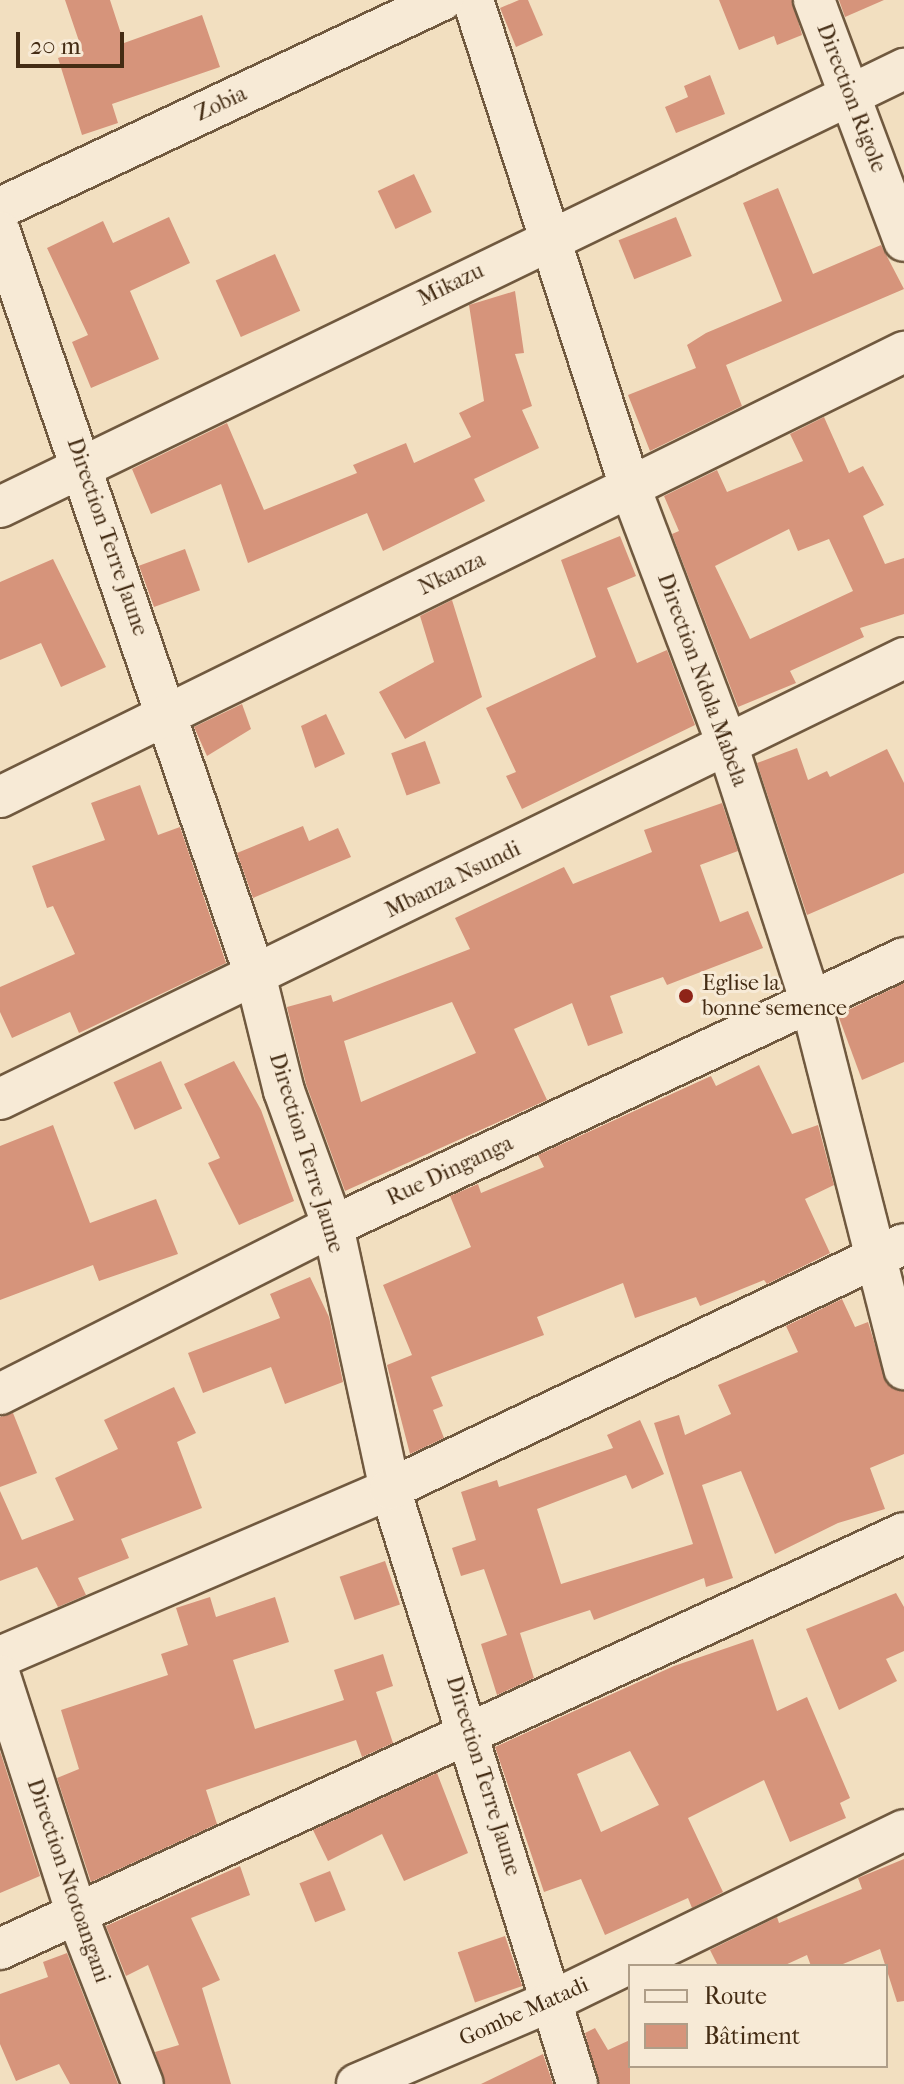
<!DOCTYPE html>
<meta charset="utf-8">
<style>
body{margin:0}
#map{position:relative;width:904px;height:2084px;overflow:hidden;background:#f2dfc0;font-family:"IM FELL French Canon",serif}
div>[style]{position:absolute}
.building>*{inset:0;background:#d6947b;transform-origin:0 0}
.roads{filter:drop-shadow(2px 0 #70593f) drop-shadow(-2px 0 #70593f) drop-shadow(0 2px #70593f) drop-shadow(0 -2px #70593f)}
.street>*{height:40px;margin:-20px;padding:0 20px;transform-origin:20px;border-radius:20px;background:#f7ead6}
.dots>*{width:22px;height:22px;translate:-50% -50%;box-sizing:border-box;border:4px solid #f7ead6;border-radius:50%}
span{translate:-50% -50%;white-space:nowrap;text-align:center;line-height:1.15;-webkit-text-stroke:6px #f7ead6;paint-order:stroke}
.street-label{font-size:22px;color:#442c14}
.poi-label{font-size:22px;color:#442c14}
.left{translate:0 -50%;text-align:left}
.legend{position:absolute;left:628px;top:1964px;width:260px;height:104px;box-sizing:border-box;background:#f7ead6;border:2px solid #af9e88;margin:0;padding:10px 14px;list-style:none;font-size:24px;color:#442c14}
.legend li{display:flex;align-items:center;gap:16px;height:40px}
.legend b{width:40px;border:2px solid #af9e88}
.scale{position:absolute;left:16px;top:32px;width:108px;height:36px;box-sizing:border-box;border:4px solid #442c14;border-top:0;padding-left:10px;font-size:24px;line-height:28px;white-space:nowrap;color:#442c14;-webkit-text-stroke:6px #f7ead6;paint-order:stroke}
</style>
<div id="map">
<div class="building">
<div style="clip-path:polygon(65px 0,110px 0,124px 43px,202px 15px,220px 67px,112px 104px,118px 123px,82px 135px,58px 58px,82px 50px)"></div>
<div style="clip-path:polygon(519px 0,528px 0,543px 35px,516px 47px,500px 8px)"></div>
<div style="clip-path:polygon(719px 0,792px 0,802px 35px,777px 45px,774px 36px,739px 50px)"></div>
<div style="clip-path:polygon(839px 0,884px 0,845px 17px)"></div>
<div style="clip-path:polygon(710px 75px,725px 114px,676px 133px,665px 107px,688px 97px,684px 86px)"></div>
<div style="left:414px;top:174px;width:42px;height:40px;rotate:65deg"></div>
<div style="clip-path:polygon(778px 188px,813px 274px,881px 245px,904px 289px,726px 365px,742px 406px,650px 451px,628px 395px,696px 368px,687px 345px,706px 333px,782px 301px,743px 203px)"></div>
<div style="clip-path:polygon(169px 217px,190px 263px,130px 291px,159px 359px,91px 388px,72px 342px,88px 335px,47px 248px,103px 221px,113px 243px)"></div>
<div style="left:676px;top:217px;width:42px;height:62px;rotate:68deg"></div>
<div style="left:275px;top:254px;width:62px;height:65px;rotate:66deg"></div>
<div style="clip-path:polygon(515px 291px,524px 353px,515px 354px,532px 406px,522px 410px,539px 448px,474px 479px,485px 501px,383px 551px,367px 513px,248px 563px,221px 484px,151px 514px,132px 469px,227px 423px,264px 510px,357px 473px,353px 465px,406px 443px,414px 463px,471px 437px,459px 413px,484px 401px,469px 305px)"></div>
<div style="clip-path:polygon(evenodd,824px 417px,849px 473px,863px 466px,884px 505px,863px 516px,885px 564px,904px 558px,904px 614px,860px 628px,864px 637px,790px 671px,796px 683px,738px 707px,672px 534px,679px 531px,664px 496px,717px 470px,727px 492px,803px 461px,790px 434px,824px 417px,789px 529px,798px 551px,829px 539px,853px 591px,750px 639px,715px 566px,789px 529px)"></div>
<div style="clip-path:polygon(620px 536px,636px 576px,607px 588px,637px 663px,667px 650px,695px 725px,522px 809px,506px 776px,516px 772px,486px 708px,596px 657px,561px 560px)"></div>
<div style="left:185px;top:549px;width:44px;height:49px;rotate:70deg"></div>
<div style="clip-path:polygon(53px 559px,106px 667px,61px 687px,41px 643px,0 660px,0 582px)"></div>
<div style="clip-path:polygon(452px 600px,482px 697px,405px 739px,379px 692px,434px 662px,420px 616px)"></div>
<div style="clip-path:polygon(242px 704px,251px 729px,207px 756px,194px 727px)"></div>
<div style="clip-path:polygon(326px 714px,345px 754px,315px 768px,301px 726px)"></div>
<div style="left:425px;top:741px;width:45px;height:36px;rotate:70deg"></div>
<div style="clip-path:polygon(797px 748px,808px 780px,827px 771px,830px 777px,887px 749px,904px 783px,904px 873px,807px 915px,757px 763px)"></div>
<div style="clip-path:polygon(140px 785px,158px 835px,180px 827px,226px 963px,79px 1033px,70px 1012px,12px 1038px,0 1012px,0 987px,75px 954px,53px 906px,47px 908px,32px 866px,105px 840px,91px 803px)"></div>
<div style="clip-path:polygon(evenodd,722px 803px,738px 851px,700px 865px,720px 922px,748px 911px,763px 948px,667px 985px,663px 977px,610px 996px,623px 1033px,588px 1046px,572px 1003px,514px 1029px,547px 1100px,345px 1191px,306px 1084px,287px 1007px,331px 995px,333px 1002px,470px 949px,455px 918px,564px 867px,573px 884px,652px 852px,644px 830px,722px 803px,452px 1002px,476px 1053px,361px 1102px,344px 1041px,452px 1002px)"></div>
<div style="clip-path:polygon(303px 826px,309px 841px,338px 828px,351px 857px,253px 898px,237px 853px)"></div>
<div style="clip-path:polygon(904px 983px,904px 1062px,862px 1080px,838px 1015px)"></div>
<div style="left:161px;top:1061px;width:52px;height:52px;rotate:66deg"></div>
<div style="clip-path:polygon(234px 1061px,261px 1110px,294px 1201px,239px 1225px,208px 1163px,220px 1158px,184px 1084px)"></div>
<div style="clip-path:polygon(759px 1065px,792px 1134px,818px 1125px,834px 1185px,805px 1199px,830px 1253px,767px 1284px,764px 1280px,700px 1306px,696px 1297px,635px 1318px,623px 1283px,537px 1317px,544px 1335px,431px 1377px,443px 1406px,433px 1410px,444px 1438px,410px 1454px,387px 1365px,412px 1355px,383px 1285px,471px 1247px,450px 1196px,478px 1184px,481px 1193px,544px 1167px,538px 1155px,711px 1076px,716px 1086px)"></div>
<div style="clip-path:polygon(53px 1125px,90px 1223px,156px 1199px,178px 1254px,99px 1281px,93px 1265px,0 1300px,0 1146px)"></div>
<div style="clip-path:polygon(310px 1277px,329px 1317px,343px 1382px,285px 1404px,271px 1367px,203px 1393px,188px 1353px,280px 1318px,270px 1294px)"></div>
<div style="clip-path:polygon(842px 1299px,855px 1327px,868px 1322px,887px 1384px,904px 1391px,904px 1454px,870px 1468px,885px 1509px,838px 1523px,775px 1554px,741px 1471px,702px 1485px,733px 1578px,706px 1587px,704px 1578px,594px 1620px,590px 1610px,520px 1633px,534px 1678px,497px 1695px,481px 1644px,507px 1635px,484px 1569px,461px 1576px,452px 1548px,476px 1540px,461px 1492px,497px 1480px,499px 1487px,613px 1448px,607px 1435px,640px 1420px,664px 1474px,632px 1489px,626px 1475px,537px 1509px,561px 1584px,693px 1544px,654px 1423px,679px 1415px,685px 1435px,731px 1414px,718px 1385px,798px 1352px,786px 1326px)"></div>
<div style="clip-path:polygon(174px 1387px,196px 1433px,177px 1442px,202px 1508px,121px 1539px,129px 1558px,78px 1578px,86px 1595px,58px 1607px,37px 1567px,0 1581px,0 1491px,22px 1540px,74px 1520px,55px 1478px,118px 1449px,104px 1420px)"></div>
<div style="clip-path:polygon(13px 1413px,37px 1473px,0 1487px,0 1417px)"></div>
<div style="left:385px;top:1561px;width:46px;height:48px;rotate:71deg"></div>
<div style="clip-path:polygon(896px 1593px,904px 1607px,904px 1651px,886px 1659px,897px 1681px,839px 1710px,806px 1629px)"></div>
<div style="clip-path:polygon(210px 1597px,216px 1617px,275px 1597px,289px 1642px,233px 1660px,255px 1729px,344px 1700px,334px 1670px,383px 1654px,393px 1686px,376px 1692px,393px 1743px,362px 1757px,356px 1740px,206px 1790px,217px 1824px,91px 1882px,57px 1778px,79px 1769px,61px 1710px,168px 1675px,161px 1654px,188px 1645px,176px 1608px)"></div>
<div style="clip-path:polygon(evenodd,753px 1639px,777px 1711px,807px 1697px,850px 1798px,840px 1803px,846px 1818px,790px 1842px,764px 1780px,688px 1818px,723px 1892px,692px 1908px,688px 1898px,605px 1935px,581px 1879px,544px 1892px,495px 1747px,674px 1666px,753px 1639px,630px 1751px,659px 1805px,601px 1832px,577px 1774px,630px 1751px)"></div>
<div style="clip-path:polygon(0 1751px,40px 1876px,0 1893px)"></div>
<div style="clip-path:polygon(437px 1773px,468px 1853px,404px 1881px,382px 1834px,328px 1861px,313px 1830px)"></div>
<div style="clip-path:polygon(904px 1859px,904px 2001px,897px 2002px,880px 1949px,838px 1966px,811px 1966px,807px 1955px,783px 1966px,718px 1966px,710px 1950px,777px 1917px,779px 1923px,862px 1889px,858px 1878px)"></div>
<div style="clip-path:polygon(240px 1866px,250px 1895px,191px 1918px,220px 1980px,202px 1988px,231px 2084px,165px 2084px,155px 2052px,179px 2045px,148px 1965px,126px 1976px,106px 1926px)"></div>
<div style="left:330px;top:1871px;width:42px;height:33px;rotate:68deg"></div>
<div style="left:505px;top:1936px;width:53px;height:50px;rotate:71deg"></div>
<div style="clip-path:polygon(67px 1953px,118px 2084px,70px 2084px,59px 2064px,16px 2081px,0 2044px,0 1994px,48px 1977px,43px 1962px)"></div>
<div style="clip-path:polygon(595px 2028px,608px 2050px,630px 2040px,630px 2084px,599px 2084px,585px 2033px)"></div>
<div style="clip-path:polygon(543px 2054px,553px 2084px,481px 2084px)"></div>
</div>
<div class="roads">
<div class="street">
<div style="left:473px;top:0;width:512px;rotate:72.13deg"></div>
<div style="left:630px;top:487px;width:275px;rotate:69.3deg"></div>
<div style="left:727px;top:744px;width:272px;rotate:72deg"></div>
<div style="left:811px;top:1003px;width:378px;rotate:75.7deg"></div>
<div style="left:814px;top:0;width:257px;rotate:69.5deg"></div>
<div style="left:0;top:208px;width:489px;rotate:-25.2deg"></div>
<div style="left:0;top:232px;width:789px;rotate:71.06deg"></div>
<div style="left:256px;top:978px;width:116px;rotate:76.1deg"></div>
<div style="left:284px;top:1091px;width:144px;rotate:70.1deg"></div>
<div style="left:333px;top:1226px;width:269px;rotate:77.8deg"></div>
<div style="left:390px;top:1489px;width:624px;rotate:72.55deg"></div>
<div style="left:0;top:507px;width:1005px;rotate:-25.85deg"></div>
<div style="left:0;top:797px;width:1008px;rotate:-26.21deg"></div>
<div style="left:0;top:1099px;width:1006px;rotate:-26deg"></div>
<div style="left:0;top:1394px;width:373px;rotate:-26.8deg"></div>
<div style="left:333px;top:1226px;width:631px;rotate:-25.14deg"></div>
<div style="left:0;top:1657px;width:425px;rotate:-23.3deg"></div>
<div style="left:390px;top:1489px;width:569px;rotate:-25.48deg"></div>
<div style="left:0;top:1676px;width:251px;rotate:72.1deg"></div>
<div style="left:77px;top:1915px;width:181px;rotate:68.7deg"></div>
<div style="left:0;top:1949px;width:995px;rotate:-24.71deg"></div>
<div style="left:357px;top:2084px;width:212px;rotate:-23.1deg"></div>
<div style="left:552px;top:2001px;width:391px;rotate:-25.9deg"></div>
</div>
</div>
<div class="dots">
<div style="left:686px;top:996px;background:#8f2418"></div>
</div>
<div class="street-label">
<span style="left:851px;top:98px;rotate:69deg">Direction Rigole</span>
<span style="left:221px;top:104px;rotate:-25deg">Zobia</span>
<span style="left:451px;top:285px;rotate:-26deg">Mikazu</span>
<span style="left:107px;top:537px;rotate:71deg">Direction Terre Jaune</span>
<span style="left:452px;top:574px;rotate:-26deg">Nkanza</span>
<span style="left:702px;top:680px;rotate:70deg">Direction Ndola Mabela</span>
<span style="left:453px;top:880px;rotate:-26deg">Mbanza Nsundi</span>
<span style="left:306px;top:1153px;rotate:73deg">Direction Terre Jaune</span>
<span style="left:450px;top:1171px;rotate:-25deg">Rue Dinganga</span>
<span style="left:483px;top:1776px;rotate:73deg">Direction Terre Jaune</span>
<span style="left:68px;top:1881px;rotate:71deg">Direction Ntotoangani</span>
<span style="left:524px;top:2012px;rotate:-24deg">Gombe Matadi</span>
</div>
<div class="poi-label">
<span class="left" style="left:702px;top:996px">Eglise la<br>bonne semence</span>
</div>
<ul class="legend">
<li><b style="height:10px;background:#f7ead6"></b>Route</li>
<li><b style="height:22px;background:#d6947b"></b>Bâtiment</li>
</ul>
<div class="scale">20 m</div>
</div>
